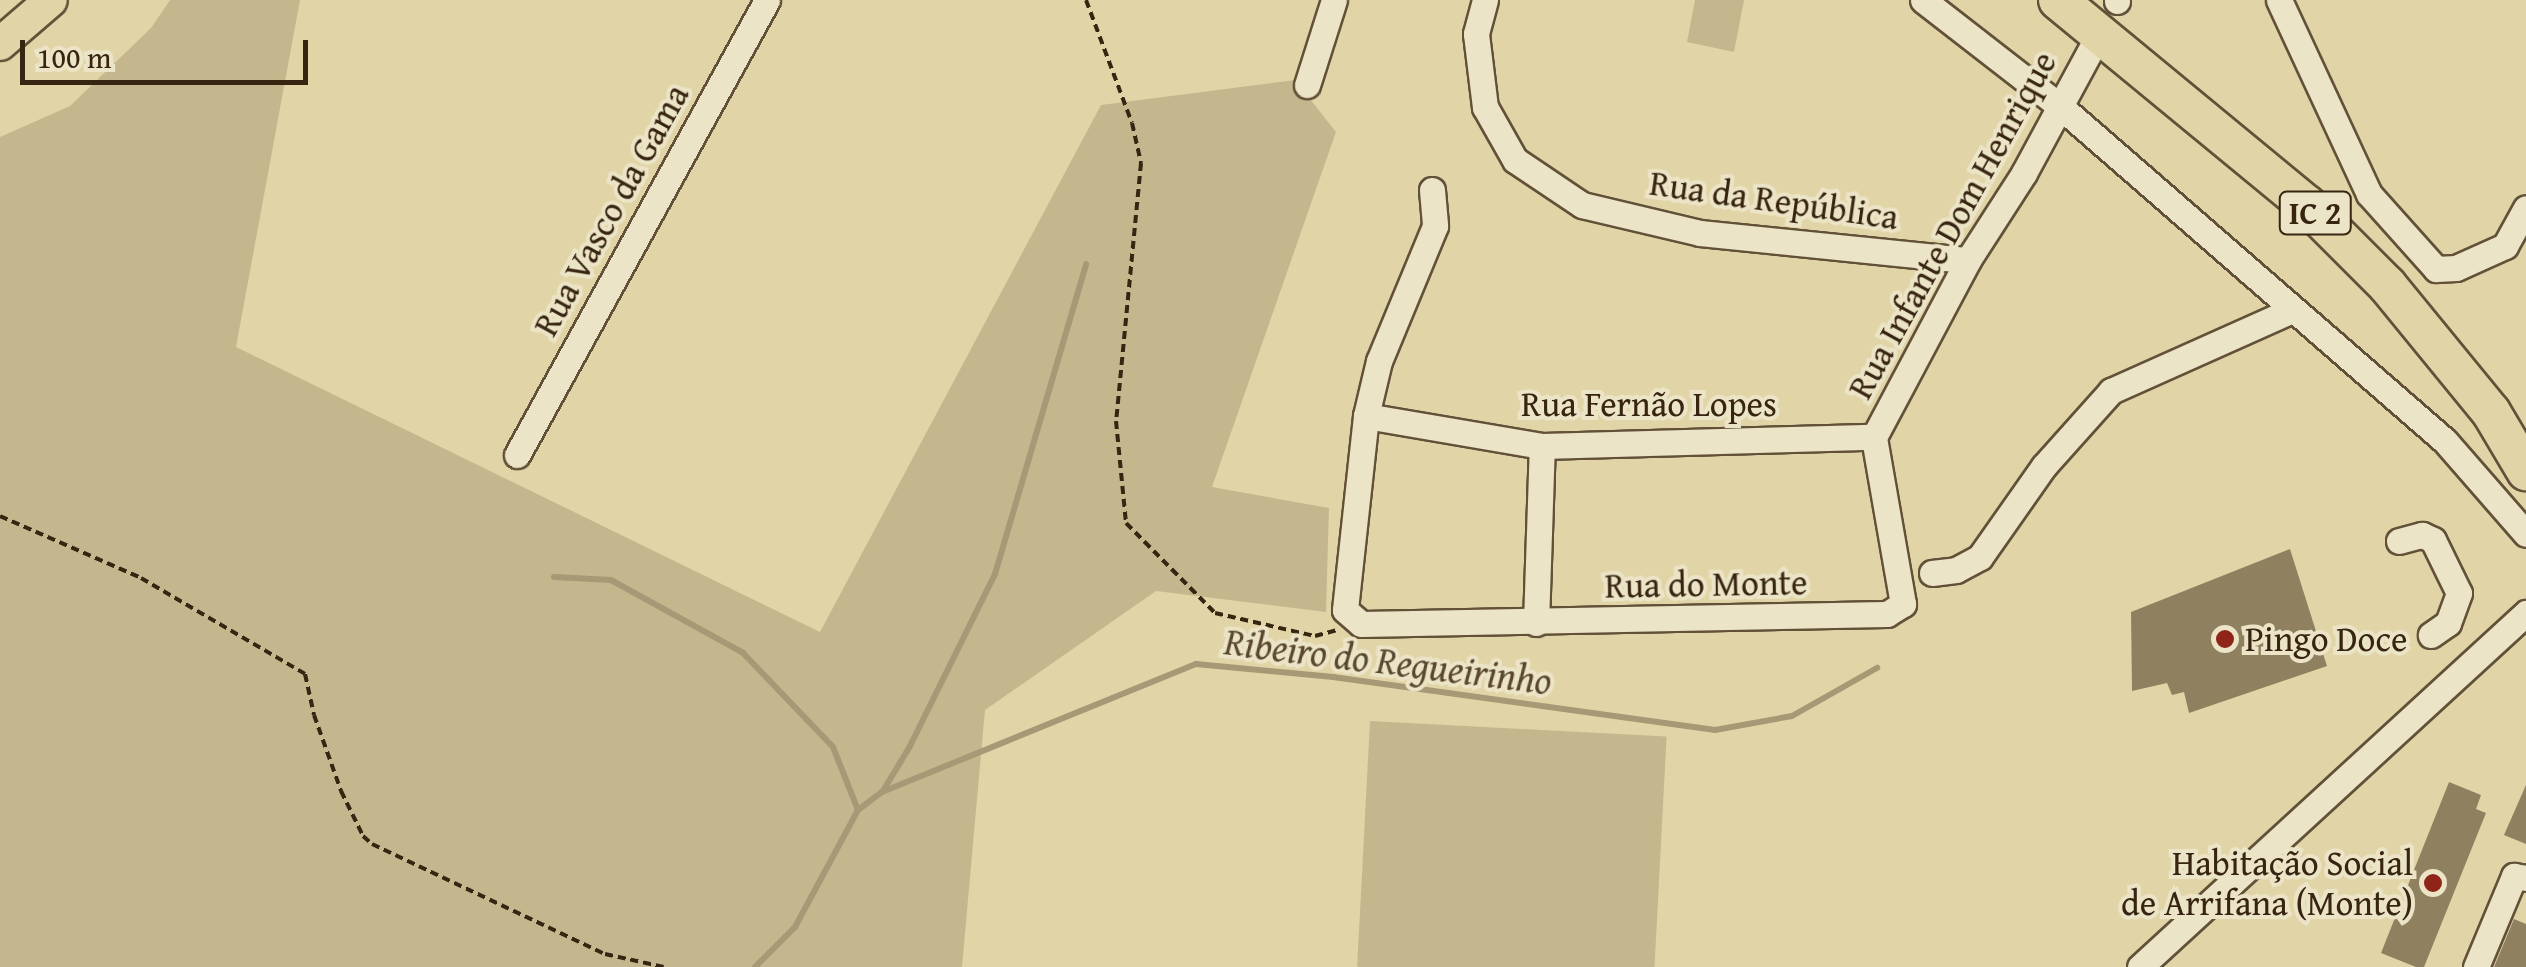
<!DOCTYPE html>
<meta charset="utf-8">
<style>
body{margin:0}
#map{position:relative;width:2526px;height:967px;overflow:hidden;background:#e1d5a8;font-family:"Gentium Book Plus",serif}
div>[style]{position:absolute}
.green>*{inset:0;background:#c4b78e;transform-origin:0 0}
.stream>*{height:6px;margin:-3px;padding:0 3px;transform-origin:3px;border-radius:3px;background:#a79975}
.building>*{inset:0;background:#8f8160}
.path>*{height:4px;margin-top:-2px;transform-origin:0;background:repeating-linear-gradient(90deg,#372512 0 8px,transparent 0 13px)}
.roads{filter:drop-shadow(2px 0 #625138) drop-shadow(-2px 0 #625138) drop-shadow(0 2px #625138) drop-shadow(0 -2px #625138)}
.minor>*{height:25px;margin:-12.5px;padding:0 12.5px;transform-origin:12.5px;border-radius:12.5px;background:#ece4c6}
.major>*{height:32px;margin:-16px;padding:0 16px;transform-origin:16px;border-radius:16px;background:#e1d5a8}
.highway>*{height:38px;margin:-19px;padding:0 19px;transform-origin:19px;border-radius:19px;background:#e1d5a8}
.dots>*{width:28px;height:28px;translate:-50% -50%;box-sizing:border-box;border:5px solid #ece4c6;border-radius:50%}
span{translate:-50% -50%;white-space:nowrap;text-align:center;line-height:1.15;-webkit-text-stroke:8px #ece4c6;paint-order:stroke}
.shield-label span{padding:2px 8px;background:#ece4c6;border:2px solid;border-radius:8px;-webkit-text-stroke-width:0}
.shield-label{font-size:32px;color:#372512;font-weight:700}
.street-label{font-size:35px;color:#372512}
.poi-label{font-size:35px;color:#372512}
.left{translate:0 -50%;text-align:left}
.right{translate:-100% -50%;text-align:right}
.water-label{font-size:38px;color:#594830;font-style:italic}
.scale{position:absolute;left:20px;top:40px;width:288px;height:45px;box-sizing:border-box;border:5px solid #372512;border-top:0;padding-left:12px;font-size:30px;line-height:35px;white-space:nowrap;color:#372512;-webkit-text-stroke:8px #ece4c6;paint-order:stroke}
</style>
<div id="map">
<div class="green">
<div style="clip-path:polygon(170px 0,300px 0,236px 347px,820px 632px,1101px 105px,1295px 80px,1336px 132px,1212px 487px,1329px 508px,1326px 612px,1156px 591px,985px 710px,962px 967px,0 967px,0 137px,70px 106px,151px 28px)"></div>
<div style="clip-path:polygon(1695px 0,1744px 0,1734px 52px,1687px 42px)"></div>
<div style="left:1370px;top:721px;width:297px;height:246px;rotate:3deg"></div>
</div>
<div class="stream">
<div style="left:554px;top:577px;width:57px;rotate:3deg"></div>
<div style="left:611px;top:580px;width:151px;rotate:28.9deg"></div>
<div style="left:743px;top:653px;width:130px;rotate:46.2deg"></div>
<div style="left:833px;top:747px;width:68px;rotate:68.4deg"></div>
<div style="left:883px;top:791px;width:52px;rotate:-59deg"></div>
<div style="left:910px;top:746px;width:192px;rotate:-63.7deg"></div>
<div style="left:995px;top:574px;width:323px;rotate:-73.6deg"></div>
<div style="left:755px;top:967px;width:57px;rotate:-45deg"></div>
<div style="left:795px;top:927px;width:133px;rotate:-61.7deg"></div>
<div style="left:858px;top:810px;width:30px;rotate:-37deg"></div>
<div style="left:882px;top:792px;width:339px;rotate:-22.2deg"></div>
<div style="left:1196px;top:664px;width:138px;rotate:5.4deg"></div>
<div style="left:1333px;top:677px;width:386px;rotate:7.9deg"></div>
<div style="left:1715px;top:730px;width:78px;rotate:-10.3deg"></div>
<div style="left:1792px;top:716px;width:98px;rotate:-29.5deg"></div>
</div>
<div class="building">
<div style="clip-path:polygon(2290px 549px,2327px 666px,2189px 713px,2184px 692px,2172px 695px,2167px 683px,2132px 691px,2131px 612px)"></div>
<div style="clip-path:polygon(2449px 782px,2481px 795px,2476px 809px,2486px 813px,2424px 967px,2416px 967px,2381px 953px)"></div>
<div style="clip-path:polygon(2526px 785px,2526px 844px,2504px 835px)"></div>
<div style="clip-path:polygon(2514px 919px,2526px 924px,2526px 967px,2494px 967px)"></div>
</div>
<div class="path">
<div style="left:1086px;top:0;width:131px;rotate:69.5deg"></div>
<div style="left:1132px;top:123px;width:41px;rotate:77.3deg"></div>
<div style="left:1141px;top:163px;width:259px;rotate:95.5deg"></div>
<div style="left:1116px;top:421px;width:102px;rotate:84.4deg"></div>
<div style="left:1126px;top:523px;width:127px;rotate:45.3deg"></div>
<div style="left:1215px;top:613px;width:103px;rotate:13deg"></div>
<div style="left:1315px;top:636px;width:23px;rotate:-15deg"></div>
<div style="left:0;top:516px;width:154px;rotate:23.7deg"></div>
<div style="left:141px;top:578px;width:190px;rotate:30.3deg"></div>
<div style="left:305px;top:674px;width:42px;rotate:77.6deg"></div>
<div style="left:314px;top:715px;width:81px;rotate:70.4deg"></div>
<div style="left:341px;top:791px;width:50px;rotate:63.9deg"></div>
<div style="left:363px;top:836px;width:12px;rotate:42deg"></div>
<div style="left:372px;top:844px;width:258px;rotate:25.3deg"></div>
<div style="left:605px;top:954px;width:60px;rotate:12.4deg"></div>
</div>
<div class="roads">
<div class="minor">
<div style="left:1485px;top:0;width:35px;rotate:105deg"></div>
<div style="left:1476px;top:34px;width:74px;rotate:83deg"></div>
<div style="left:1485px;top:107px;width:61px;rotate:60.5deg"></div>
<div style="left:1515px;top:160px;width:81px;rotate:33.9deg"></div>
<div style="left:1582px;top:205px;width:121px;rotate:13.3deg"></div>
<div style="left:1700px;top:233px;width:269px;rotate:5.8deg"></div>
<div style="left:1923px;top:0;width:175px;rotate:37.8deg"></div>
<div style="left:2061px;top:107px;width:509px;rotate:41.02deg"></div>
<div style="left:2445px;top:441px;width:123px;rotate:48.9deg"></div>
<div style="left:2279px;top:0;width:214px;rotate:65.1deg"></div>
<div style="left:2369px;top:194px;width:101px;rotate:48.2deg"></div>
<div style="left:2436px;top:269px;width:20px;rotate:-3deg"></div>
<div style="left:2456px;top:268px;width:54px;rotate:-24.2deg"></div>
<div style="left:2505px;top:246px;width:43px;rotate:-61.1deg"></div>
<div style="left:2117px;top:1px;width:1px;rotate:-90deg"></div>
<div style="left:1307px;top:85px;width:89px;rotate:-72.4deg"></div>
<div style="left:1432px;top:190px;width:36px;rotate:85deg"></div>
<div style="left:1435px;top:226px;width:146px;rotate:112.5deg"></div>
<div style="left:1379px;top:361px;width:57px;rotate:103.3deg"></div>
<div style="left:1366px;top:416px;width:195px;rotate:96.2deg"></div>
<div style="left:1345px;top:610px;width:21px;rotate:41deg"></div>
<div style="left:1361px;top:624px;width:526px;rotate:-1.09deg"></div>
<div style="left:1887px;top:614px;width:19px;rotate:-32deg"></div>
<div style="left:1903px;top:604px;width:169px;rotate:-99.9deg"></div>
<div style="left:1366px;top:416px;width:179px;rotate:9.7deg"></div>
<div style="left:1542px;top:446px;width:332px;rotate:-1.6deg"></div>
<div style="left:1874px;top:437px;width:200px;rotate:-62deg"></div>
<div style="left:1968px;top:260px;width:103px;rotate:-57.2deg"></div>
<div style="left:2024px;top:173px;width:143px;rotate:-61.6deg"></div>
<div style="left:517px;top:455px;width:519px;rotate:-61.21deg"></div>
<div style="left:2399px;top:541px;width:24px;rotate:-15deg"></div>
<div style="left:2422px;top:535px;width:12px;rotate:24deg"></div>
<div style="left:2433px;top:540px;width:59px;rotate:63.9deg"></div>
<div style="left:2459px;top:593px;width:32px;rotate:110deg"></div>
<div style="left:2448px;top:623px;width:21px;rotate:145deg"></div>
<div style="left:1932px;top:573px;width:24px;rotate:-7deg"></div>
<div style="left:1956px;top:570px;width:27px;rotate:-28deg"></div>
<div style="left:1980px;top:557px;width:111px;rotate:-54.9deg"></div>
<div style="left:2044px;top:466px;width:101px;rotate:-48.2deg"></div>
<div style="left:2111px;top:391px;width:198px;rotate:-24.1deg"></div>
<div style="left:1536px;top:623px;width:177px;rotate:-88.1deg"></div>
<div style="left:2140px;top:967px;width:524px;rotate:-42.52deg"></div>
<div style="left:2476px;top:967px;width:99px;rotate:-67.3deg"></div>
<div style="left:2514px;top:876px;width:12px;rotate:9deg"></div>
</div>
<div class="major">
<div style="left:0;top:44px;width:67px;rotate:-40.8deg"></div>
</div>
<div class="highway">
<div style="left:2058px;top:0;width:323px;rotate:39.5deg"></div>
<div style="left:2307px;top:205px;width:113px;rotate:45deg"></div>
<div style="left:2387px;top:285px;width:164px;rotate:50.7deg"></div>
<div style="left:2491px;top:412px;width:69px;rotate:59.3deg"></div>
</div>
</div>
<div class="dots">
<div style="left:2225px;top:639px;background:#8f2418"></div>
<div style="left:2433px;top:883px;background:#8f2418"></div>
</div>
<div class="shield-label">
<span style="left:2315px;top:213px">IC 2</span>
</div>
<div class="street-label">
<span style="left:1774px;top:200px;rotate:8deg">Rua da República</span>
<span style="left:611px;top:210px;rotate:-61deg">Rua Vasco da Gama</span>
<span style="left:1952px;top:225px;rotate:-61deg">Rua Infante Dom Henrique</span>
<span style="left:1649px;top:404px">Rua Fernão Lopes</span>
<span style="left:1706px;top:584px;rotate:-1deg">Rua do Monte</span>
</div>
<div class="poi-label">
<span class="left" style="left:2245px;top:639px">Pingo Doce</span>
<span class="right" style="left:2413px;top:883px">Habitação Social<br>de Arrifana (Monte)</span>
</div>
<div class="water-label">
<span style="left:1388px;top:661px;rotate:7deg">Ribeiro do Regueirinho</span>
</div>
<div class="scale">100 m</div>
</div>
